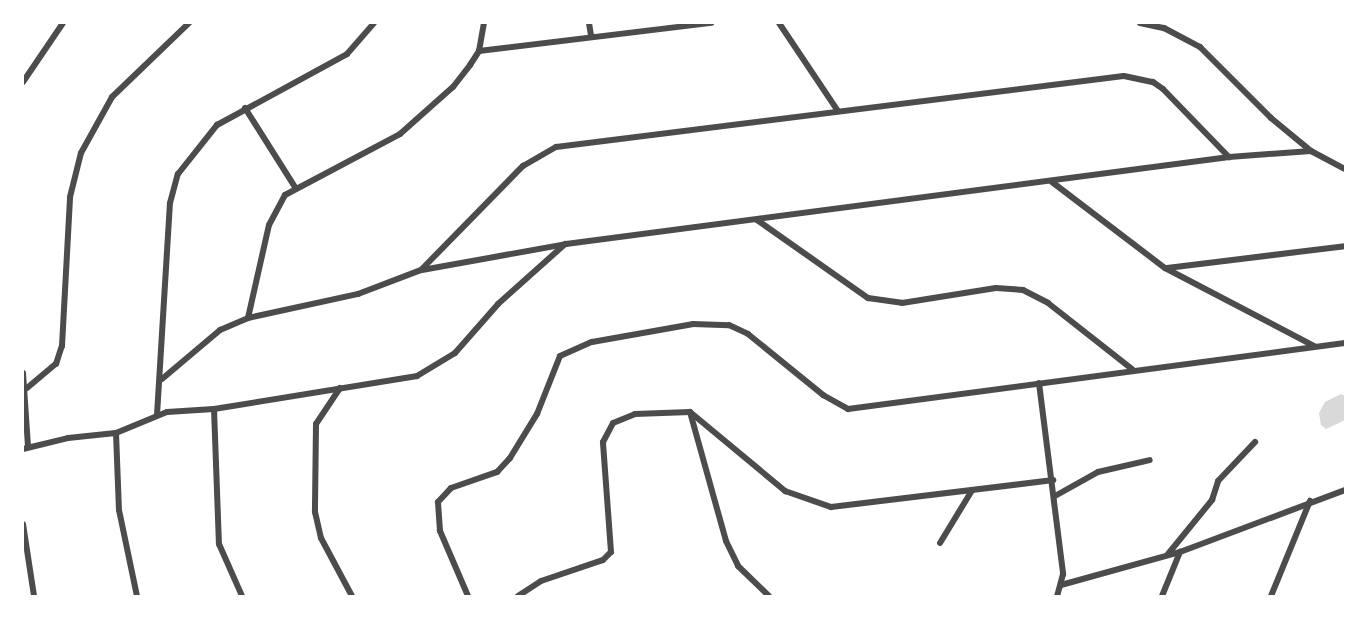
<!DOCTYPE html>
<style>
body{margin:0}
#map{position:relative;width:1368px;height:619px;overflow:hidden;background:#fff;font-family:"Open Sans",sans-serif}
div>[style]{position:absolute}
.water>*{inset:0;background:#d9d9d9}
.minor>*{height:6px;margin:-3px;padding:0 3px;transform-origin:3px;border-radius:3px;background:#4c4c4c}
span{translate:-50% -50%;white-space:nowrap;text-align:center;line-height:1.15;-webkit-text-stroke:5px #fff;paint-order:stroke}
.frame{position:absolute;inset:0;border:24px solid #fff;pointer-events:none}
</style>
<div id="map">
<div class="water">
<div style="clip-path:polygon(1341px 394px,1345px 396px,1345px 420px,1326px 429px,1321px 425px,1319px 413px,1325px 402px)"></div>
</div>
<div class="minor">
<div style="left:589px;top:23px;width:13px;rotate:81deg"></div>
<div style="left:779px;top:23px;width:106px;rotate:56.2deg"></div>
<div style="left:1140px;top:23px;width:25px;rotate:12deg"></div>
<div style="left:1164px;top:28px;width:41px;rotate:27.8deg"></div>
<div style="left:1200px;top:47px;width:100px;rotate:45deg"></div>
<div style="left:1271px;top:118px;width:52px;rotate:39.5deg"></div>
<div style="left:1311px;top:151px;width:38px;rotate:28deg"></div>
<div style="left:479px;top:51px;width:234px;rotate:-6.9deg"></div>
<div style="left:23px;top:82px;width:71px;rotate:-55.9deg"></div>
<div style="left:245px;top:108px;width:93px;rotate:57.7deg"></div>
<div style="left:1052px;top:182px;width:142px;rotate:37.3deg"></div>
<div style="left:1165px;top:268px;width:168px;rotate:27.6deg"></div>
<div style="left:757px;top:220px;width:136px;rotate:35.1deg"></div>
<div style="left:868px;top:298px;width:34px;rotate:8deg"></div>
<div style="left:902px;top:303px;width:95px;rotate:-9.1deg"></div>
<div style="left:996px;top:288px;width:27px;rotate:4deg"></div>
<div style="left:1023px;top:290px;width:28px;rotate:27deg"></div>
<div style="left:1048px;top:303px;width:107px;rotate:38.2deg"></div>
<div style="left:1167px;top:268px;width:179px;rotate:-7deg"></div>
<div style="left:422px;top:270px;width:146px;rotate:-10.2deg"></div>
<div style="left:566px;top:244px;width:669px;rotate:-7.48deg"></div>
<div style="left:1229px;top:157px;width:82px;rotate:-4.2deg"></div>
<div style="left:248px;top:318px;width:95px;rotate:-77.3deg"></div>
<div style="left:269px;top:225px;width:34px;rotate:-62deg"></div>
<div style="left:285px;top:195px;width:130px;rotate:-27.9deg"></div>
<div style="left:400px;top:134px;width:71px;rotate:-41.6deg"></div>
<div style="left:453px;top:87px;width:28px;rotate:-52deg"></div>
<div style="left:470px;top:65px;width:17px;rotate:-57deg"></div>
<div style="left:479px;top:51px;width:28px;rotate:-80deg"></div>
<div style="left:23px;top:373px;width:74px;rotate:86.1deg"></div>
<div style="left:162px;top:379px;width:76px;rotate:-40.2deg"></div>
<div style="left:220px;top:330px;width:30px;rotate:-23deg"></div>
<div style="left:248px;top:318px;width:113px;rotate:-12.3deg"></div>
<div style="left:358px;top:294px;width:67px;rotate:-20.9deg"></div>
<div style="left:421px;top:270px;width:146px;rotate:-45.6deg"></div>
<div style="left:523px;top:166px;width:38px;rotate:-30deg"></div>
<div style="left:556px;top:147px;width:572px;rotate:-7.13deg"></div>
<div style="left:1124px;top:76px;width:30px;rotate:12deg"></div>
<div style="left:1153px;top:82px;width:12px;rotate:35deg"></div>
<div style="left:1163px;top:89px;width:95px;rotate:45.9deg"></div>
<div style="left:1039px;top:383px;width:193px;rotate:82.8deg"></div>
<div style="left:1063px;top:574px;width:23px;rotate:105deg"></div>
<div style="left:27px;top:388px;width:38px;rotate:-40deg"></div>
<div style="left:56px;top:364px;width:19px;rotate:-72deg"></div>
<div style="left:62px;top:346px;width:149px;rotate:-86.9deg"></div>
<div style="left:70px;top:197px;width:45px;rotate:-76deg"></div>
<div style="left:81px;top:153px;width:64px;rotate:-61deg"></div>
<div style="left:112px;top:97px;width:107px;rotate:-43.9deg"></div>
<div style="left:340px;top:388px;width:43px;rotate:123.7deg"></div>
<div style="left:316px;top:424px;width:88px;rotate:90.7deg"></div>
<div style="left:315px;top:512px;width:27px;rotate:77deg"></div>
<div style="left:321px;top:538px;width:66px;rotate:61.9deg"></div>
<div style="left:214px;top:409px;width:135px;rotate:87.9deg"></div>
<div style="left:219px;top:544px;width:57px;rotate:66.1deg"></div>
<div style="left:690px;top:412px;width:134px;rotate:74.4deg"></div>
<div style="left:726px;top:541px;width:28px;rotate:64deg"></div>
<div style="left:738px;top:566px;width:43px;rotate:44.1deg"></div>
<div style="left:157px;top:415px;width:212px;rotate:-86.5deg"></div>
<div style="left:170px;top:203px;width:30px;rotate:-75deg"></div>
<div style="left:178px;top:174px;width:63px;rotate:-51.5deg"></div>
<div style="left:217px;top:125px;width:148px;rotate:-28.6deg"></div>
<div style="left:347px;top:54px;width:41px;rotate:-48.9deg"></div>
<div style="left:116px;top:433px;width:77px;rotate:87.8deg"></div>
<div style="left:119px;top:510px;width:88px;rotate:78.2deg"></div>
<div style="left:23px;top:449px;width:46px;rotate:-13.7deg"></div>
<div style="left:68px;top:438px;width:48px;rotate:-5.9deg"></div>
<div style="left:116px;top:433px;width:55px;rotate:-22.4deg"></div>
<div style="left:167px;top:412px;width:47px;rotate:-3.7deg"></div>
<div style="left:214px;top:409px;width:206px;rotate:-9.2deg"></div>
<div style="left:417px;top:376px;width:44px;rotate:-31.2deg"></div>
<div style="left:455px;top:353px;width:65px;rotate:-48.7deg"></div>
<div style="left:498px;top:304px;width:90px;rotate:-41.8deg"></div>
<div style="left:1055px;top:496px;width:49px;rotate:-29.2deg"></div>
<div style="left:1098px;top:472px;width:53px;rotate:-13deg"></div>
<div style="left:23px;top:524px;width:73px;rotate:81.3deg"></div>
<div style="left:940px;top:543px;width:60px;rotate:-58.7deg"></div>
<div style="left:1168px;top:554px;width:70px;rotate:-50.8deg"></div>
<div style="left:1212px;top:500px;width:20px;rotate:-72deg"></div>
<div style="left:1218px;top:481px;width:54px;rotate:-46.5deg"></div>
<div style="left:1061px;top:585px;width:123px;rotate:-15.5deg"></div>
<div style="left:1180px;top:552px;width:176px;rotate:-20.6deg"></div>
<div style="left:468px;top:596px;width:71px;rotate:-113.3deg"></div>
<div style="left:440px;top:531px;width:29px;rotate:-94deg"></div>
<div style="left:438px;top:502px;width:19px;rotate:-47deg"></div>
<div style="left:451px;top:488px;width:49px;rotate:-19.2deg"></div>
<div style="left:497px;top:472px;width:19px;rotate:-47deg"></div>
<div style="left:510px;top:458px;width:52px;rotate:-58.5deg"></div>
<div style="left:537px;top:414px;width:62px;rotate:-68.4deg"></div>
<div style="left:560px;top:356px;width:35px;rotate:-24deg"></div>
<div style="left:592px;top:342px;width:103px;rotate:-10.1deg"></div>
<div style="left:693px;top:324px;width:36px;rotate:2deg"></div>
<div style="left:729px;top:325px;width:21px;rotate:25deg"></div>
<div style="left:748px;top:334px;width:97px;rotate:39.1deg"></div>
<div style="left:823px;top:395px;width:29px;rotate:29deg"></div>
<div style="left:848px;top:409px;width:501px;rotate:-7.56deg"></div>
<div style="left:518px;top:596px;width:27px;rotate:-33deg"></div>
<div style="left:541px;top:581px;width:65px;rotate:-18.7deg"></div>
<div style="left:603px;top:560px;width:11px;rotate:-45deg"></div>
<div style="left:611px;top:552px;width:110px;rotate:-94.2deg"></div>
<div style="left:603px;top:442px;width:21px;rotate:-62deg"></div>
<div style="left:613px;top:423px;width:24px;rotate:-22deg"></div>
<div style="left:635px;top:414px;width:55px;rotate:-2.1deg"></div>
<div style="left:690px;top:412px;width:124px;rotate:39.7deg"></div>
<div style="left:785px;top:491px;width:49px;rotate:19.2deg"></div>
<div style="left:831px;top:507px;width:224px;rotate:-6.9deg"></div>
<div style="left:1162px;top:596px;width:48px;rotate:-67.8deg"></div>
<div style="left:1271px;top:596px;width:103px;rotate:-67.7deg"></div>
</div>
<div class="frame"></div>
</div>
